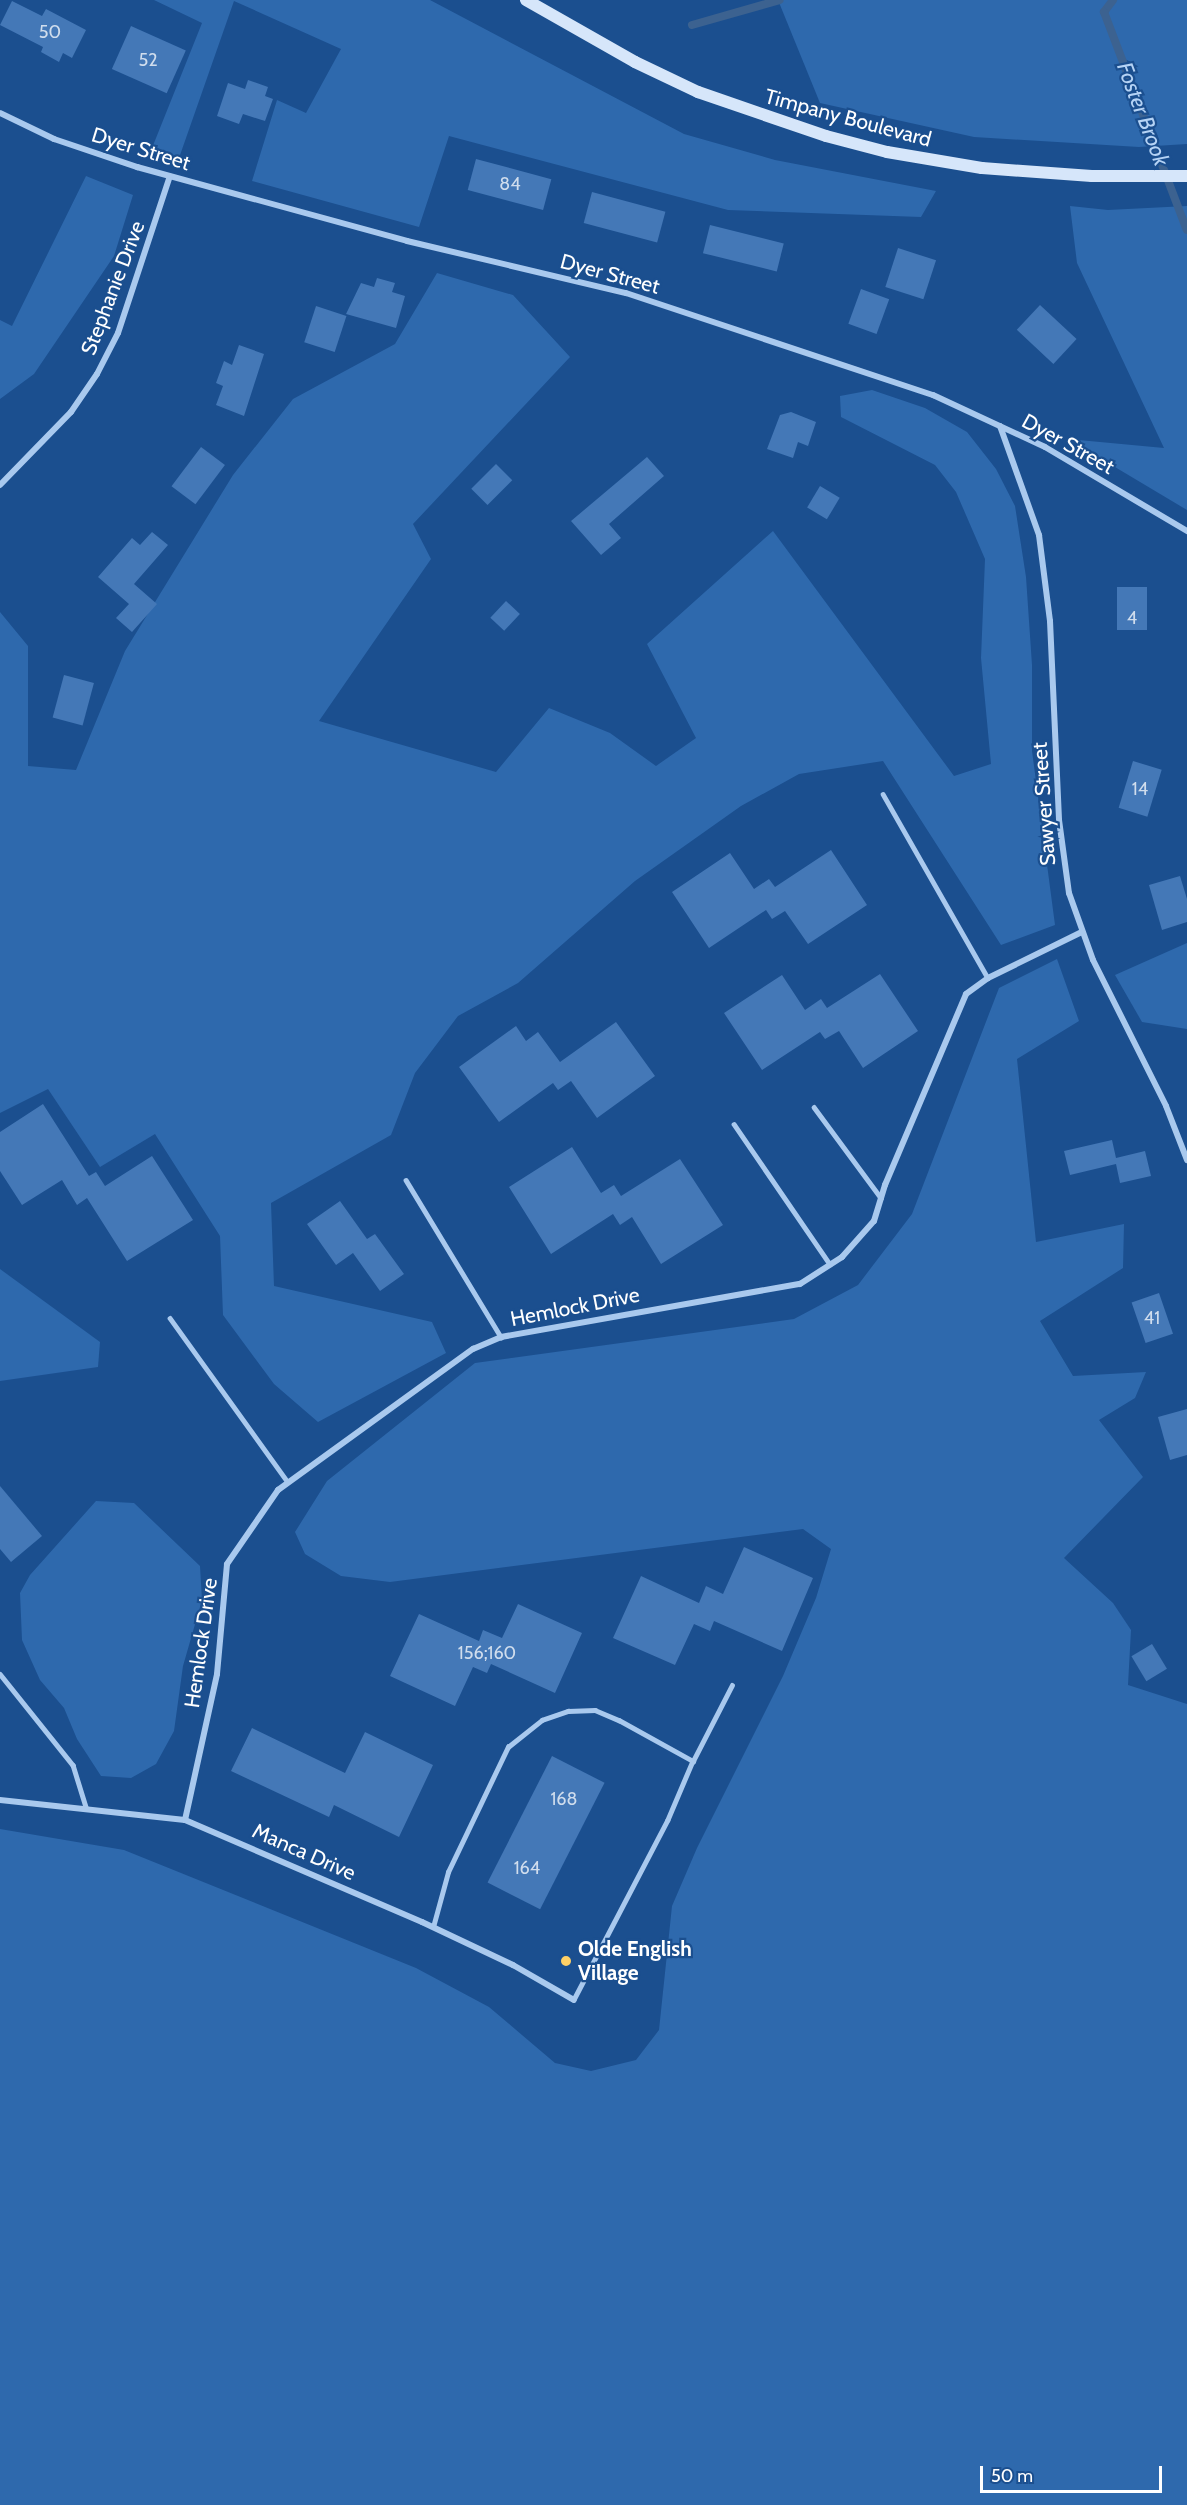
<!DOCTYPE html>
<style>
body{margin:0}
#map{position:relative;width:1187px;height:2505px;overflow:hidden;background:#1b4f8f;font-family:Cabin,sans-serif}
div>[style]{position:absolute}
.green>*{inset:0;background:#2e69ad}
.stream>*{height:8px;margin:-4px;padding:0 4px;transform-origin:4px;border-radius:4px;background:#3c6290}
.building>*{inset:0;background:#4478b7;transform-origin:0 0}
.lane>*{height:4.5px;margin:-2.25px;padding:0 2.25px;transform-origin:2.25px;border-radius:2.25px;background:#a9c9ee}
.street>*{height:6px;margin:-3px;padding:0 3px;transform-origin:3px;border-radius:3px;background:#a9c9ee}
.secondary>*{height:12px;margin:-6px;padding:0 6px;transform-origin:6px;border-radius:6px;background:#d6e6fa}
.dots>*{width:16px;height:16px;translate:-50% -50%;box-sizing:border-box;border:3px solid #1b4f8f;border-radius:50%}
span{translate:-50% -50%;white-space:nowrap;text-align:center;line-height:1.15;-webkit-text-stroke:4.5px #1b4f8f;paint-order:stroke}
.number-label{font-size:18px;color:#d0dded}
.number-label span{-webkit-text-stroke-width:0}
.street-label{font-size:21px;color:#fff}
.poi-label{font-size:21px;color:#fff;font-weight:700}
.left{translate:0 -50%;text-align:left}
.water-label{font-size:22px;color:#b5d3f5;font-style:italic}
.scale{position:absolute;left:980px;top:2466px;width:182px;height:27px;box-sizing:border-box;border:3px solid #fff;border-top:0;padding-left:8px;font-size:18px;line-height:21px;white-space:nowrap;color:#fff;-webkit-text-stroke:4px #1b4f8f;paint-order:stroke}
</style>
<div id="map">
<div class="green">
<div style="clip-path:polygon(154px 0,430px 0,684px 134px,775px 160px,936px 191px,921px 217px,728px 210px,449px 136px,419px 227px,252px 181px,277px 100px,306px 113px,341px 49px,234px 1px,179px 158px,152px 148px,202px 23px)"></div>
<div style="clip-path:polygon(778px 0,1187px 0,1187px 144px,1139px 147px,974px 137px,820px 103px)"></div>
<div style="clip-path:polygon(86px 176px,133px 195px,114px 256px,34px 374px,0 399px,0 320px,12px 326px)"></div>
<div style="clip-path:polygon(1070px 206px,1108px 210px,1187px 206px,1187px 510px,1068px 439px,1164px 448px,1077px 263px)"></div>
<div style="clip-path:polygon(437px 273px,513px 295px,570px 357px,413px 524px,431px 559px,319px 721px,496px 772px,549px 708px,610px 733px,656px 766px,696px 738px,647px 644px,773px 531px,954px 776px,991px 764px,981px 658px,985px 559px,956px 492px,935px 465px,841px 417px,840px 396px,872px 390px,925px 408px,967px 432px,996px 469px,1015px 506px,1026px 577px,1032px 665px,1032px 751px,1055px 925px,1001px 945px,883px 761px,799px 774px,741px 806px,635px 881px,518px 983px,458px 1016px,415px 1073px,391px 1135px,271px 1203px,274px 1286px,432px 1322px,446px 1353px,318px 1422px,274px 1384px,223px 1315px,220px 1236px,155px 1134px,100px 1167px,48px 1089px,0 1113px,0 612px,28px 646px,28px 766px,76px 770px,125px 651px,233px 475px,293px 399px,395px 344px)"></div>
<div style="clip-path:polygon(1187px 943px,1187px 1029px,1142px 1022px,1115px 975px)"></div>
<div style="clip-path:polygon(1057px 959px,1079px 1021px,1017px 1059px,1036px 1242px,1124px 1224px,1123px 1268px,1040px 1321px,1073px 1376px,1146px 1372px,1135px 1398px,1099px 1420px,1143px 1477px,1064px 1558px,1113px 1603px,1131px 1630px,1128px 1685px,1187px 1704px,1187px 2505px,0 2505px,0 1829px,124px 1850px,416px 1968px,489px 2007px,555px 2063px,591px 2071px,636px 2060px,659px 2030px,672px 1906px,697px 1848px,783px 1676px,816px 1598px,831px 1549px,803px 1529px,390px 1582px,341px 1576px,305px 1554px,295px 1532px,327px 1481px,475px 1363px,794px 1319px,858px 1285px,912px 1214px,999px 988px)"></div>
<div style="clip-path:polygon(0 1269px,100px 1342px,98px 1367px,0 1381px)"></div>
<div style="clip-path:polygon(96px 1501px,134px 1503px,200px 1566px,202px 1600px,183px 1666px,174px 1731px,156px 1764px,131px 1778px,101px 1776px,77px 1739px,64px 1708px,40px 1680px,22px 1640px,20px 1593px,30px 1575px)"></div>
</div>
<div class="stream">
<div style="left:1113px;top:0;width:15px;rotate:127deg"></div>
<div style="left:1104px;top:12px;width:233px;rotate:69.2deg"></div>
<div style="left:692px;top:25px;width:91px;rotate:-15.9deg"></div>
</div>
<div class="building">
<div style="clip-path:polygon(12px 1px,42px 16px,46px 9px,86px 30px,72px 58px,63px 53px,59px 62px,41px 52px,43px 47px,0 25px)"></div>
<div style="left:131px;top:26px;width:60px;height:47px;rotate:24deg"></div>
<div style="clip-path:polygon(248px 80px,268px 87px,265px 96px,273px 99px,265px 121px,243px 114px,239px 124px,217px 116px,228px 83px,245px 89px)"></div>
<div style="left:476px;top:159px;width:78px;height:32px;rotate:15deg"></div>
<div style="left:592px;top:192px;width:76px;height:32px;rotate:15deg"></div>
<div style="left:710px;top:225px;width:76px;height:29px;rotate:14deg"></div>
<div style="left:898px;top:248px;width:40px;height:41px;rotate:18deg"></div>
<div style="clip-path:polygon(377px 278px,395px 283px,392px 292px,405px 296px,396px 328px,346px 314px,361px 283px,374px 287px)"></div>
<div style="left:861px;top:289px;width:30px;height:37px;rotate:20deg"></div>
<div style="left:1040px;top:305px;width:50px;height:34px;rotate:43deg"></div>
<div style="left:316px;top:306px;width:32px;height:38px;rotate:18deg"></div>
<div style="clip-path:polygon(239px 345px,264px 354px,244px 416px,216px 405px,223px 386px,216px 383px,224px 361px,232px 365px)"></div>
<div style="clip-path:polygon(791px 412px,816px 422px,808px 446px,798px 442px,793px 458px,767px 449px,780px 415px)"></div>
<div style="left:201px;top:447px;width:30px;height:49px;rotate:37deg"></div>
<div style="clip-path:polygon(647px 457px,664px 476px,609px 524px,621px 538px,601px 555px,571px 521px)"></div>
<div style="left:496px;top:464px;width:23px;height:35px;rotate:45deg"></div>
<div style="left:820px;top:486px;width:23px;height:25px;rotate:31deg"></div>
<div style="clip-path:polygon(152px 532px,168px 545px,134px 584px,157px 604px,132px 632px,116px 618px,129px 604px,98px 577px,132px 538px,140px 545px)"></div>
<div style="left:1117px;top:587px;width:30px;height:43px"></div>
<div style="left:506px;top:601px;width:19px;height:23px;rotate:43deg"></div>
<div style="left:64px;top:675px;width:31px;height:44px;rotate:15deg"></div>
<div style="left:1133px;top:761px;width:30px;height:49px;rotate:17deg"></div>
<div style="clip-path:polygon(831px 850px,867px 905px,808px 944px,785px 911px,772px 919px,766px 910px,709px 948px,672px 892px,730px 853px,754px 889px,769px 879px,775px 887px)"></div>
<div style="clip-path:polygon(1180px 876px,1187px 899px,1187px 922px,1162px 930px,1149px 885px)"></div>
<div style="clip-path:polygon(880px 974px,918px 1031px,863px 1068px,839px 1031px,825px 1039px,820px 1032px,762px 1070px,724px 1013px,782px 975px,805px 1010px,821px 999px,827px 1008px)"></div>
<div style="clip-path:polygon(616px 1022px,655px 1076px,597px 1118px,571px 1081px,558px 1090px,553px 1083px,499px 1122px,459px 1067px,516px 1026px,526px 1041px,538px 1032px,560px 1062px)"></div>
<div style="clip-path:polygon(43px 1104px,89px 1176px,96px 1172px,105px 1186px,152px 1156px,193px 1220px,127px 1261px,87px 1198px,77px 1205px,62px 1180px,22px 1205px,0 1171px,0 1132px)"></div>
<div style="clip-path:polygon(1112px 1140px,1116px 1158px,1145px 1151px,1151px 1176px,1120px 1183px,1116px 1164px,1070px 1175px,1064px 1151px)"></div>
<div style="clip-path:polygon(572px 1147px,601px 1193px,614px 1185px,621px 1196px,680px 1159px,723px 1225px,661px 1264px,632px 1217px,620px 1225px,613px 1214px,551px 1254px,509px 1187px)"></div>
<div style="clip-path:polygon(340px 1201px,367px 1239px,375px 1234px,404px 1274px,380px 1291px,353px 1253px,336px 1265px,307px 1224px)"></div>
<div style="left:1159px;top:1293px;width:43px;height:29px;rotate:71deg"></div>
<div style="clip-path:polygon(1187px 1409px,1187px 1455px,1170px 1460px,1158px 1417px)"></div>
<div style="clip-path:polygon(0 1486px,42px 1536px,11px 1562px,0 1549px)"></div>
<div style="clip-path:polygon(744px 1547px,813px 1578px,782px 1651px,714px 1621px,710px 1631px,694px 1624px,675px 1665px,613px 1638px,641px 1576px,699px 1603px,706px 1586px,723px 1594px)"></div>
<div style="clip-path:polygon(518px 1604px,582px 1633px,555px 1693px,491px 1664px,487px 1673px,473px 1667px,455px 1706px,390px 1676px,419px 1614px,479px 1641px,483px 1630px,502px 1638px)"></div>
<div style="left:1152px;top:1644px;width:29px;height:24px;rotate:59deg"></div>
<div style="clip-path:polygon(252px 1728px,345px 1773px,365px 1732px,433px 1765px,399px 1837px,334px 1805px,329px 1817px,231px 1771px)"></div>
<div style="left:552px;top:1756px;width:59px;height:142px;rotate:27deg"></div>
</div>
<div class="lane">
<div style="left:883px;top:794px;width:212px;rotate:60.3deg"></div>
<div style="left:814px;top:1107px;width:113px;rotate:53.6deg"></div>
<div style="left:734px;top:1124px;width:170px;rotate:55.6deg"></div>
<div style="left:406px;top:1180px;width:184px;rotate:58.8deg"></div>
<div style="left:170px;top:1318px;width:202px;rotate:54.3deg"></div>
<div style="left:0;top:1674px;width:117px;rotate:51.3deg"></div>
<div style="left:73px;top:1765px;width:44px;rotate:72.8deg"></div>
<div style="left:693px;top:1761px;width:85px;rotate:-62.8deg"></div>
<div style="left:433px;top:1927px;width:57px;rotate:-74.7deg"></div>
<div style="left:448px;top:1872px;width:139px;rotate:-64.4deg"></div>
<div style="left:508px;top:1747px;width:43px;rotate:-38.5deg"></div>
<div style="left:542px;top:1720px;width:28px;rotate:-19deg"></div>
<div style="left:568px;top:1711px;width:27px;rotate:-2deg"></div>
<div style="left:595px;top:1710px;width:26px;rotate:23deg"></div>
<div style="left:619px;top:1720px;width:85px;rotate:29deg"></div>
<div style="left:693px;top:1761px;width:64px;rotate:113deg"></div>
<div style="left:668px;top:1820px;width:203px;rotate:117.6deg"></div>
</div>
<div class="street">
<div style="left:0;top:113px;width:60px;rotate:25.7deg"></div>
<div style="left:54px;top:139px;width:88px;rotate:18.6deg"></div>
<div style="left:137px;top:167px;width:280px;rotate:15.3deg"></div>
<div style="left:407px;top:241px;width:225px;rotate:13.4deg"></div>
<div style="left:626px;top:293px;width:324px;rotate:18.4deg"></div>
<div style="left:933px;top:395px;width:123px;rotate:24.9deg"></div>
<div style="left:1045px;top:447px;width:165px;rotate:30.6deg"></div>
<div style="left:1000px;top:426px;width:116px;rotate:70.3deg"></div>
<div style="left:1039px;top:535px;width:87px;rotate:82.7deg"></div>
<div style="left:1050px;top:621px;width:199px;rotate:87.4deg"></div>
<div style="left:1059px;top:820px;width:74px;rotate:82.2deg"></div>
<div style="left:1069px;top:893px;width:71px;rotate:70.3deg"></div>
<div style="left:1093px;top:960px;width:163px;rotate:63.4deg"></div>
<div style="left:1166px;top:1106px;width:58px;rotate:68.7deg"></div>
<div style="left:0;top:485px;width:102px;rotate:-45.8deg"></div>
<div style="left:71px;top:412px;width:46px;rotate:-55.6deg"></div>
<div style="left:97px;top:374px;width:46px;rotate:-62.9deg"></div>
<div style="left:118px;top:333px;width:165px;rotate:-71.7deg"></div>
<div style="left:0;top:1800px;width:186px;rotate:6.2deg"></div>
<div style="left:185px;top:1820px;width:258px;rotate:23.3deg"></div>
<div style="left:422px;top:1922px;width:101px;rotate:25.3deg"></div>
<div style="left:513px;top:1965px;width:70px;rotate:29.8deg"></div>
<div style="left:185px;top:1820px;width:149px;rotate:-77.6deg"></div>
<div style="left:217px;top:1674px;width:110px;rotate:-84.8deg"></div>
<div style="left:227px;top:1564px;width:90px;rotate:-55.4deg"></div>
<div style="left:278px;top:1490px;width:241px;rotate:-35.9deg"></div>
<div style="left:473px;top:1349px;width:30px;rotate:-23deg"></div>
<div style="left:501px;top:1337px;width:304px;rotate:-10.1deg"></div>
<div style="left:800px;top:1284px;width:50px;rotate:-32.7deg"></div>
<div style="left:842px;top:1257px;width:48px;rotate:-48.4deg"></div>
<div style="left:874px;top:1221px;width:38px;rotate:-73deg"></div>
<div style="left:885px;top:1185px;width:207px;rotate:-67deg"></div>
<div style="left:966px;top:994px;width:27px;rotate:-36deg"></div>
<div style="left:988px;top:978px;width:105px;rotate:-26.1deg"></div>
</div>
<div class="secondary">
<div style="left:526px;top:0;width:125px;rotate:29.6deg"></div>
<div style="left:635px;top:62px;width:70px;rotate:25.5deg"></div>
<div style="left:698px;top:92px;width:135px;rotate:19deg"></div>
<div style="left:826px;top:136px;width:63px;rotate:14.7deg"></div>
<div style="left:887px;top:152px;width:96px;rotate:9.6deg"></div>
<div style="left:982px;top:168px;width:110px;rotate:4.2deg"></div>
<div style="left:1092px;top:176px;width:95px"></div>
</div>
<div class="dots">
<div style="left:566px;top:1961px;background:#ffd166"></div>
</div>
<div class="number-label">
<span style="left:50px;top:32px">50</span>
<span style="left:148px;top:60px">52</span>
<span style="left:510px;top:184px">84</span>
<span style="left:1132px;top:618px">4</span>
<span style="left:1140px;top:789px">14</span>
<span style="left:1152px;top:1318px">41</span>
<span style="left:487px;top:1653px">156;160</span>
<span style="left:564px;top:1799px">168</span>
<span style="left:527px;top:1868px">164</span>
</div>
<div class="street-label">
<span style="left:848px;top:118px;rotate:15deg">Timpany Boulevard</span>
<span style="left:141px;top:149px;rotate:17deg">Dyer Street</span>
<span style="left:610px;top:274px;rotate:15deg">Dyer Street</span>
<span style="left:113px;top:288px;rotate:-69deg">Stephanie Drive</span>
<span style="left:1068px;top:444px;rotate:29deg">Dyer Street</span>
<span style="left:1044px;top:804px;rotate:-94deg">Sawyer Street</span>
<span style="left:575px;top:1307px;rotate:-11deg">Hemlock Drive</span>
<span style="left:201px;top:1643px;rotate:-82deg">Hemlock Drive</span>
<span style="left:304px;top:1852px;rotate:24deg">Manca Drive</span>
</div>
<div class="poi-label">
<span class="left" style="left:578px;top:1961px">Olde English<br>Village</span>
</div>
<div class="water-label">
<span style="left:1143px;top:114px;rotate:69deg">Foster Brook</span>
</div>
<div class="scale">50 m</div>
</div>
